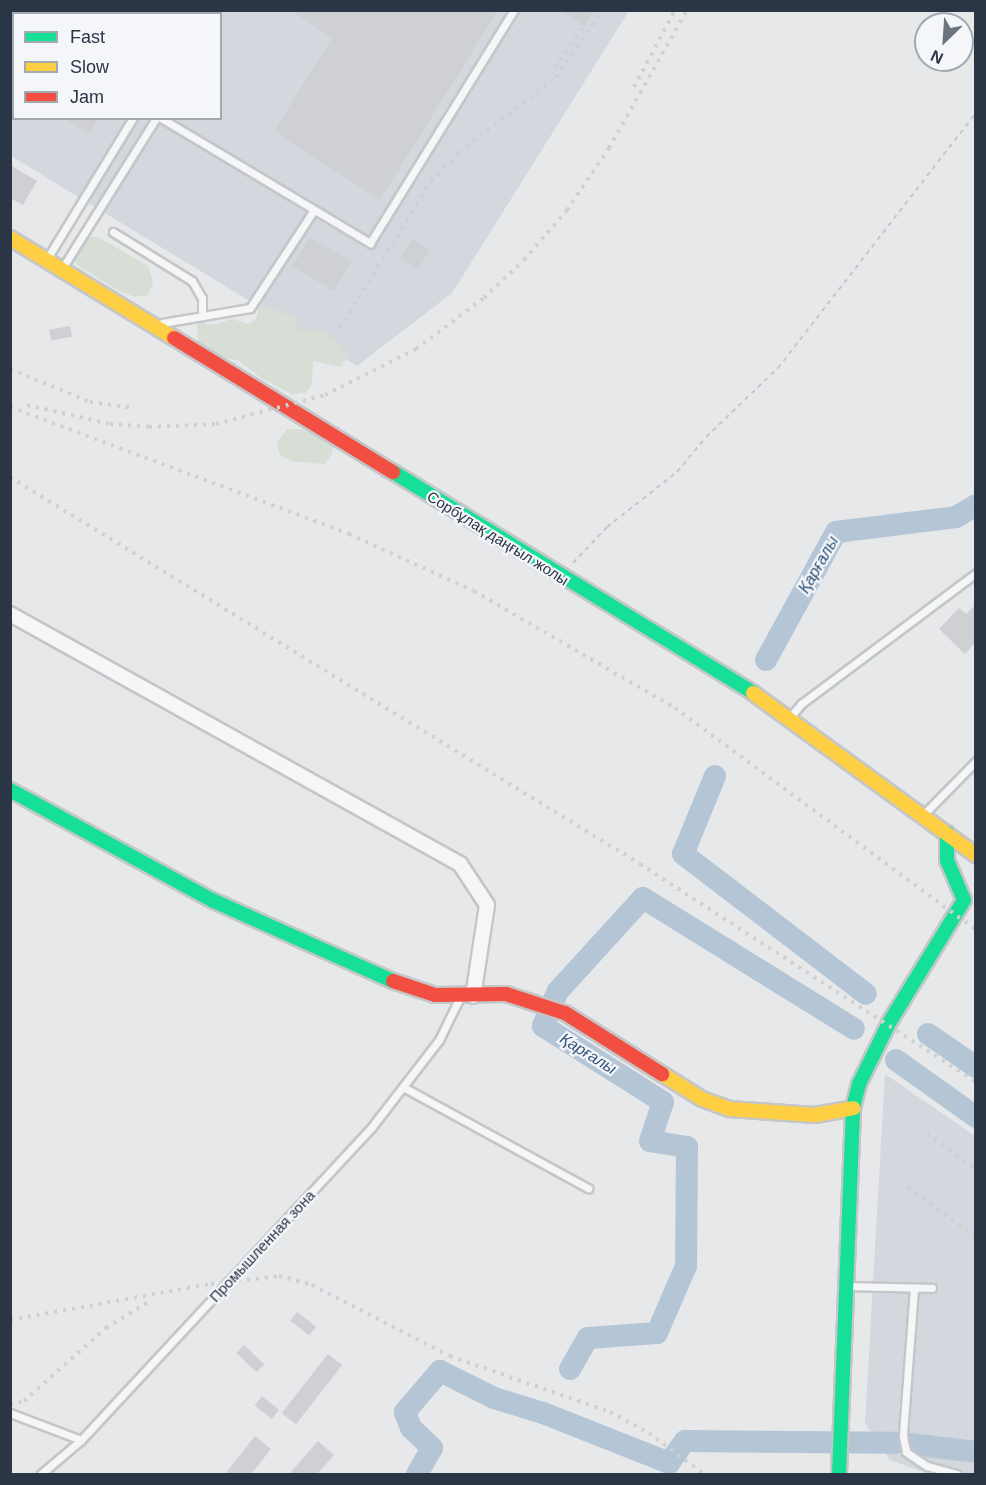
<!DOCTYPE html>
<meta charset="utf-8">
<style>
body{margin:0}
#map{position:relative;width:986px;height:1485px;overflow:hidden;background:#e6e8ea;font-family:Arial,sans-serif}
div>[style]{position:absolute}
.built>*{inset:0;background:#d4d7dd}
.green>*{inset:0;background:#d7ded5}
.river>*{height:22px;margin:-11px;padding:0 11px;transform-origin:11px;border-radius:11px;background:#b4c5d6}
.building>*{inset:0;background:#ced0d3;transform-origin:0 0}
.path>*{height:2px;margin-top:-1px;transform-origin:0;background:repeating-linear-gradient(90deg,#c4c6ca 0 4.5px,transparent 0 9px)}
.roads{filter:drop-shadow(2px 0 #c4c6c8) drop-shadow(-2px 0 #c4c6c8) drop-shadow(0 2px #c4c6c8) drop-shadow(0 -2px #c4c6c8)}
.lane>*{height:7px;margin:-3.5px;padding:0 3.5px;transform-origin:3.5px;border-radius:3.5px;background:#f5f6f7}
.street>*{height:14px;margin:-7px;padding:0 7px;transform-origin:7px;border-radius:7px;background:#f5f6f7}
.fast>*{height:14px;margin:-7px;padding:0 7px;transform-origin:7px;border-radius:7px;background:#16e098}
.slow>*{height:14px;margin:-7px;padding:0 7px;transform-origin:7px;border-radius:7px;background:#ffcf43}
.jam>*{height:14px;margin:-7px;padding:0 7px;transform-origin:7px;border-radius:7px;background:#f24e42}
.rail>*{height:4px;margin-top:-2px;transform-origin:0;background:repeating-linear-gradient(90deg,#ced0d2 0 3px,transparent 0 9px)}
span{translate:-50% -50%;white-space:nowrap;text-align:center;line-height:1.15;-webkit-text-stroke:4.5px #f4f6f9;paint-order:stroke}
.street-label{font-size:15px;color:#2a3545}
.water-label{font-size:16px;color:#32557b;font-style:italic}
.frame{position:absolute;inset:0;border:12px solid #2a3545;pointer-events:none}
.legend{position:absolute;left:12px;top:12px;width:210px;height:108px;box-sizing:border-box;background:#f4f6f9;border:2px solid #a3a9b1;margin:0;padding:8px 10px;list-style:none;font-size:18px;color:#2a3545}
.legend li{display:flex;align-items:center;gap:12px;height:30px}
.legend b{width:30px;border:2px solid #a3a9b1}
.north{position:absolute;left:914px;top:12px;width:60px;height:60px;box-sizing:border-box;background:#f4f6f9;border:2px solid #a3a9b1;border-radius:50%;rotate:205deg;font-size:16px;font-weight:700;line-height:24px;text-align:center;color:#2a3545}
.north::after{content:'';display:block;margin:auto;width:21px;height:27px;background:#6c747f;clip-path:polygon(50% 0,100% 100%,50% 72%,0 100%)}
</style>
<div id="map">
<div class="built">
<div style="clip-path:polygon(evenodd,10px 11px,629px 11px,452px 293px,357px 366px,11px 156px,10px 11px,14px 14px,220px 14px,220px 118px,14px 118px,14px 14px)"></div>
<div style="clip-path:polygon(885px 1074px,975px 1136px,975px 1474px,929px 1474px,890px 1460px,865px 1423px)"></div>
</div>
<div class="green">
<div style="clip-path:polygon(86px 237px,98px 237px,148px 266px,153px 282px,148px 295px,135px 297px,119px 291px,77px 265px,73px 256px,75px 243px)"></div>
<div style="clip-path:polygon(260px 303px,295px 318px,298px 330px,316px 329px,333px 338px,349px 354px,341px 367px,313px 361px,312px 384px,306px 393px,292px 394px,261px 378px,238px 360px,224px 358px,198px 346px,197px 321px,213px 325px,232px 319px,249px 324px,256px 319px)"></div>
<div style="clip-path:polygon(287px 429px,302px 429px,334px 445px,332px 454px,324px 464px,291px 461px,280px 455px,277px 443px)"></div>
</div>
<div class="river">
<div style="left:766px;top:660px;width:146px;rotate:-61.3deg"></div>
<div style="left:836px;top:532px;width:121px;rotate:-7.1deg"></div>
<div style="left:956px;top:517px;width:23px;rotate:-31deg"></div>
<div style="left:715px;top:776px;width:84px;rotate:112.3deg"></div>
<div style="left:683px;top:854px;width:230px;rotate:37.4deg"></div>
<div style="left:928px;top:1034px;width:58px;rotate:34.5deg"></div>
<div style="left:896px;top:1060px;width:98px;rotate:35.5deg"></div>
<div style="left:570px;top:1369px;width:36px;rotate:-60deg"></div>
<div style="left:588px;top:1338px;width:69px;rotate:-4.1deg"></div>
<div style="left:657px;top:1333px;width:73px;rotate:-66.6deg"></div>
<div style="left:686px;top:1266px;width:119px;rotate:-89.5deg"></div>
<div style="left:687px;top:1147px;width:37px;rotate:-171deg"></div>
<div style="left:650px;top:1141px;width:41px;rotate:-71.6deg"></div>
<div style="left:663px;top:1102px;width:142px;rotate:-147.7deg"></div>
<div style="left:543px;top:1026px;width:38px;rotate:-67deg"></div>
<div style="left:558px;top:991px;width:126px;rotate:-47.6deg"></div>
<div style="left:643px;top:898px;width:248px;rotate:31.8deg"></div>
<div style="left:910px;top:1444px;width:66px;rotate:6.9deg"></div>
<div style="left:417px;top:1474px;width:30px;rotate:-60deg"></div>
<div style="left:432px;top:1448px;width:29px;rotate:-136deg"></div>
<div style="left:411px;top:1428px;width:17px;rotate:-111deg"></div>
<div style="left:405px;top:1412px;width:54px;rotate:-49.5deg"></div>
<div style="left:440px;top:1371px;width:60px;rotate:26.6deg"></div>
<div style="left:494px;top:1398px;width:51px;rotate:17deg"></div>
<div style="left:543px;top:1413px;width:136px;rotate:21.6deg"></div>
<div style="left:669px;top:1463px;width:27px;rotate:-54deg"></div>
<div style="left:685px;top:1441px;width:210px;rotate:0.5deg"></div>
</div>
<div class="building">
<div style="clip-path:polygon(291px 10px,498px 10px,380px 200px,274px 131px,332px 38px)"></div>
<div style="clip-path:polygon(560px 10px,595px 10px,585px 26px)"></div>
<div style="clip-path:polygon(64px 118px,99px 118px,89px 134px)"></div>
<div style="clip-path:polygon(10px 165px,37px 181px,23px 205px,10px 198px)"></div>
<div style="left:310px;top:237px;width:48px;height:34px;rotate:31deg"></div>
<div style="left:412px;top:239px;width:21px;height:23px;rotate:31deg"></div>
<div style="left:70px;top:326px;width:11px;height:21px;rotate:80deg"></div>
<div style="clip-path:polygon(975px 605px,975px 643px,965px 654px,939px 629px,959px 608px,966px 614px)"></div>
<div style="left:297px;top:1312px;width:24px;height:11px;rotate:38deg"></div>
<div style="left:244px;top:1345px;width:28px;height:11px;rotate:44deg"></div>
<div style="left:328px;top:1354px;width:18px;height:75px;rotate:38deg"></div>
<div style="left:262px;top:1396px;width:22px;height:12px;rotate:39deg"></div>
<div style="clip-path:polygon(255px 1436px,271px 1449px,251px 1474px,225px 1474px)"></div>
<div style="clip-path:polygon(318px 1441px,334px 1455px,317px 1474px,289px 1474px)"></div>
</div>
<div class="path">
<div style="left:573px;top:563px;width:50px;rotate:-46.6deg"></div>
<div style="left:607px;top:527px;width:89px;rotate:-38.2deg"></div>
<div style="left:677px;top:472px;width:45px;rotate:-50.4deg"></div>
<div style="left:706px;top:437px;width:100px;rotate:-43.8deg"></div>
<div style="left:778px;top:368px;width:323px;rotate:-52.2deg"></div>
</div>
<div class="roads">
<div class="lane">
<div style="left:213px;top:14px;width:4px;rotate:-63deg"></div>
<div style="left:161px;top:118px;width:244px;rotate:30.9deg"></div>
<div style="left:370px;top:243px;width:274px;rotate:-58.3deg"></div>
<div style="left:113px;top:232px;width:93px;rotate:31.8deg"></div>
<div style="left:192px;top:281px;width:20px;rotate:60deg"></div>
<div style="left:202px;top:298px;width:18px;rotate:90deg"></div>
<div style="left:48px;top:257px;width:163px;rotate:-58.6deg"></div>
<div style="left:63px;top:267px;width:176px;rotate:-58deg"></div>
<div style="left:162px;top:323px;width:89px;rotate:-9.7deg"></div>
<div style="left:250px;top:308px;width:117px;rotate:-56.9deg"></div>
<div style="left:791px;top:716px;width:16px;rotate:-50deg"></div>
<div style="left:801px;top:704px;width:219px;rotate:-36.8deg"></div>
<div style="left:925px;top:813px;width:73px;rotate:-45.6deg"></div>
<div style="left:405px;top:1088px;width:209px;rotate:28.7deg"></div>
<div style="left:847px;top:1286px;width:85px;rotate:1.3deg"></div>
<div style="left:914px;top:1288px;width:148px;rotate:94.3deg"></div>
<div style="left:903px;top:1436px;width:16px;rotate:79deg"></div>
<div style="left:906px;top:1452px;width:25px;rotate:34deg"></div>
<div style="left:927px;top:1466px;width:31px;rotate:15deg"></div>
<div style="left:10px;top:1413px;width:76px;rotate:20.8deg"></div>
<div style="left:41px;top:1474px;width:52px;rotate:-40.4deg"></div>
<div style="left:81px;top:1440px;width:426px;rotate:-47.1deg"></div>
<div style="left:371px;top:1128px;width:111px;rotate:-52.3deg"></div>
<div style="left:439px;top:1040px;width:48px;rotate:-64deg"></div>
</div>
<div class="street">
<div style="left:10px;top:614px;width:515px;rotate:29.05deg"></div>
<div style="left:460px;top:864px;width:49px;rotate:56.6deg"></div>
<div style="left:487px;top:905px;width:92px;rotate:98.7deg"></div>
</div>
<div class="fast">
<div style="left:393px;top:472px;width:422px;rotate:31.5deg"></div>
<div style="left:10px;top:790px;width:232px;rotate:28.6deg"></div>
<div style="left:214px;top:901px;width:196px;rotate:24.1deg"></div>
<div style="left:839px;top:1474px;width:366px;rotate:-87.8deg"></div>
<div style="left:853px;top:1108px;width:25px;rotate:-76deg"></div>
<div style="left:859px;top:1084px;width:68px;rotate:-63.8deg"></div>
<div style="left:889px;top:1023px;width:144px;rotate:-58.6deg"></div>
<div style="left:964px;top:900px;width:43px;rotate:-113deg"></div>
<div style="left:947px;top:860px;width:27px;rotate:-90deg"></div>
</div>
<div class="slow">
<div style="left:10px;top:238px;width:192px;rotate:31.4deg"></div>
<div style="left:753px;top:693px;width:276px;rotate:36deg"></div>
<div style="left:662px;top:1074px;width:47px;rotate:32deg"></div>
<div style="left:702px;top:1099px;width:29px;rotate:20deg"></div>
<div style="left:729px;top:1109px;width:86px;rotate:4deg"></div>
<div style="left:815px;top:1115px;width:39px;rotate:-10deg"></div>
</div>
<div class="jam">
<div style="left:174px;top:338px;width:257px;rotate:31.5deg"></div>
<div style="left:393px;top:981px;width:44px;rotate:18.4deg"></div>
<div style="left:435px;top:995px;width:71px;rotate:-0.8deg"></div>
<div style="left:506px;top:994px;width:62px;rotate:17.9deg"></div>
<div style="left:565px;top:1013px;width:115px;rotate:32.2deg"></div>
</div>
</div>
<div class="rail">
<div style="left:554px;top:67px;width:54px;rotate:-54deg"></div>
<div style="left:634px;top:87px;width:87px;rotate:-62deg"></div>
<div style="left:340px;top:328px;width:173px;rotate:-58.2deg"></div>
<div style="left:431px;top:181px;width:40px;rotate:-45deg"></div>
<div style="left:459px;top:153px;width:123px;rotate:-38.1deg"></div>
<div style="left:556px;top:77px;width:82px;rotate:-55deg"></div>
<div style="left:10px;top:369px;width:87px;rotate:22.4deg"></div>
<div style="left:90px;top:402px;width:45px;rotate:7.6deg"></div>
<div style="left:27px;top:405px;width:85px;rotate:12.9deg"></div>
<div style="left:110px;top:424px;width:39px;rotate:4deg"></div>
<div style="left:149px;top:427px;width:67px;rotate:-2.6deg"></div>
<div style="left:216px;top:424px;width:113px;rotate:-14.9deg"></div>
<div style="left:325px;top:395px;width:102px;rotate:-26.8deg"></div>
<div style="left:416px;top:349px;width:85px;rotate:-36.9deg"></div>
<div style="left:484px;top:298px;width:55px;rotate:-43.5deg"></div>
<div style="left:524px;top:260px;width:66px;rotate:-49.3deg"></div>
<div style="left:567px;top:210px;width:75px;rotate:-55.9deg"></div>
<div style="left:609px;top:148px;width:159px;rotate:-60.5deg"></div>
<div style="left:10px;top:407px;width:362px;rotate:20.5deg"></div>
<div style="left:349px;top:534px;width:137px;rotate:24.5deg"></div>
<div style="left:474px;top:591px;width:233px;rotate:30.2deg"></div>
<div style="left:675px;top:708px;width:374px;rotate:36.4deg"></div>
<div style="left:10px;top:477px;width:739px;rotate:31.56deg"></div>
<div style="left:640px;top:864px;width:401px;rotate:33deg"></div>
<div style="left:927px;top:1133px;width:61px;rotate:36.3deg"></div>
<div style="left:908px;top:1187px;width:85px;rotate:36.9deg"></div>
<div style="left:10px;top:1320px;width:204px;rotate:-10.2deg"></div>
<div style="left:211px;top:1284px;width:68px;rotate:-6.7deg"></div>
<div style="left:279px;top:1276px;width:34px;rotate:15deg"></div>
<div style="left:312px;top:1285px;width:155px;rotate:27.2deg"></div>
<div style="left:450px;top:1356px;width:170px;rotate:19.3deg"></div>
<div style="left:610px;top:1412px;width:44px;rotate:28.3deg"></div>
<div style="left:649px;top:1433px;width:69px;rotate:36.7deg"></div>
<div style="left:10px;top:1405px;width:15px;rotate:-16deg"></div>
<div style="left:24px;top:1401px;width:110px;rotate:-41.7deg"></div>
<div style="left:106px;top:1328px;width:52px;rotate:-31.5deg"></div>
</div>
<div class="street-label">
<span style="left:498px;top:538px;rotate:32deg">Сорбұлақ даңғыл жолы</span>
<span style="left:262px;top:1246px;rotate:-47deg">Промышленная зона</span>
</div>
<div class="water-label">
<span style="left:819px;top:565px;rotate:-60deg">Қарғалы</span>
<span style="left:588px;top:1054px;rotate:32deg">Қарғалы</span>
</div>
<div class="frame"></div>
<ul class="legend">
<li><b style="height:8px;background:#16e098"></b>Fast</li>
<li><b style="height:8px;background:#ffcf43"></b>Slow</li>
<li><b style="height:8px;background:#f24e42"></b>Jam</li>
</ul>
<div class="north">N</div>
</div>
